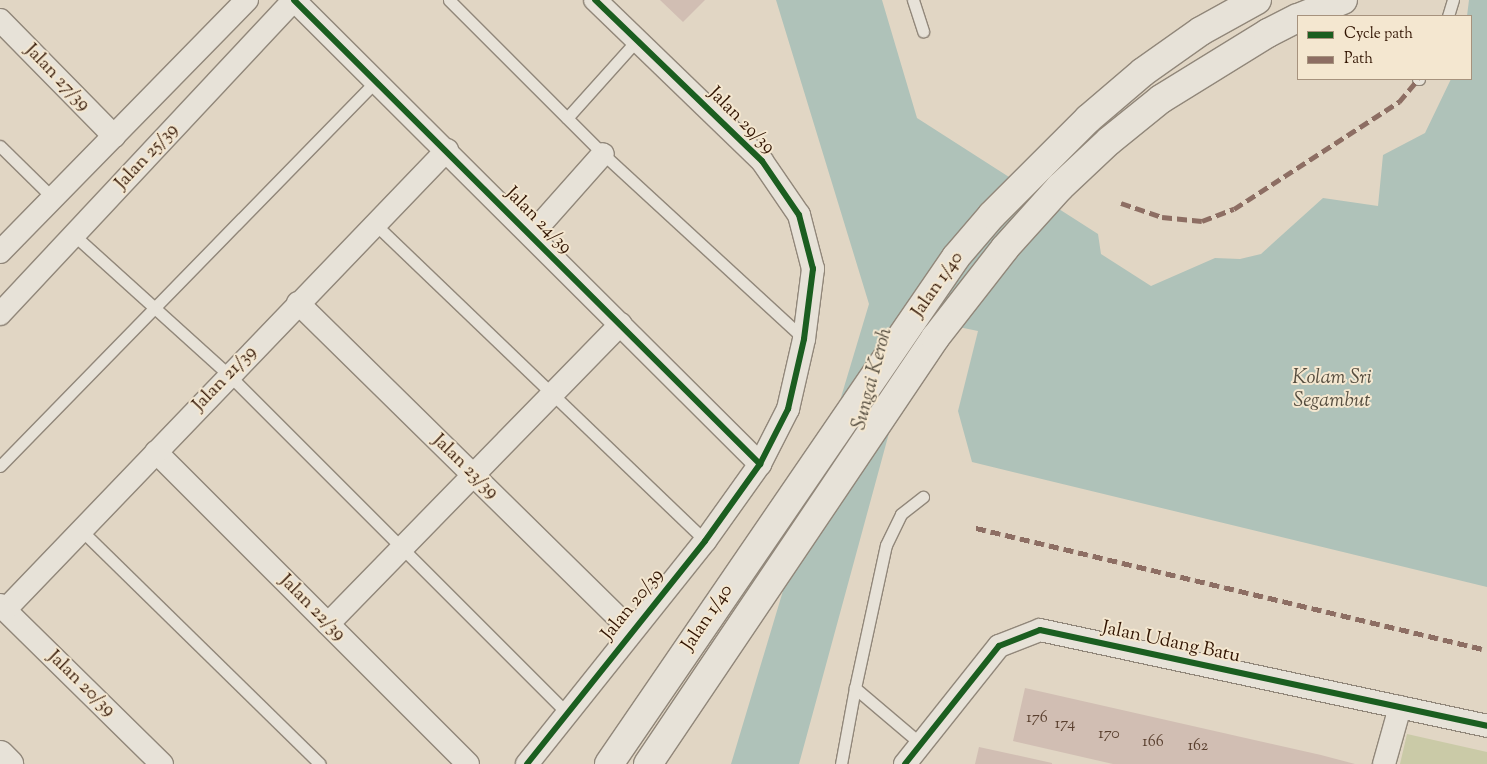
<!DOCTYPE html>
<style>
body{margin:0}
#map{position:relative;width:1487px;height:764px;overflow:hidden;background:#e1d6c4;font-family:"Sorts Mill Goudy",serif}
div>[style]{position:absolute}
.green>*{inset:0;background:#cacaa7}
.water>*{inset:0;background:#afc2b9}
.building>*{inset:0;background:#d1beb3}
.roads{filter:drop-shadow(1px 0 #91877a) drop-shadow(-1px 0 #91877a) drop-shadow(0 1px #91877a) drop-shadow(0 -1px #91877a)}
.service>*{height:11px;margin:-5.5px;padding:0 5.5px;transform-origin:5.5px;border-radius:5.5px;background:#e7e2d8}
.minor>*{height:22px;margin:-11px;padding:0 11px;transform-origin:11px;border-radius:11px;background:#e7e2d8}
.secondary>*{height:28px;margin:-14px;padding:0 14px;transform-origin:14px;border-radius:14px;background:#e7e2d8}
.quiet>*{height:5px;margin-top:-2.5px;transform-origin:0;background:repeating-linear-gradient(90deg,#8d6e63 0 10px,transparent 0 15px)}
.cycleway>*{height:6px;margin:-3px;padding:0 3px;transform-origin:3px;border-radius:3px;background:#1b5e20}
span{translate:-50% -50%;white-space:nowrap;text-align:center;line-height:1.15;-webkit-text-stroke:4px #f4e7d0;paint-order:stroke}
.number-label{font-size:16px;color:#593f2e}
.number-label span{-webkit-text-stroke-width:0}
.street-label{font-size:19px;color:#301300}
.water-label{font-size:20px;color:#554d3f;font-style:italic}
.legend{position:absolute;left:1297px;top:15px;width:175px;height:65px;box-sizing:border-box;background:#f4e7d0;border:1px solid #a6927d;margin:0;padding:6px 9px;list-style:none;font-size:15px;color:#301300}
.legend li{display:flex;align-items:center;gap:10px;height:25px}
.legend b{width:25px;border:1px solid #a6927d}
</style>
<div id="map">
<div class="green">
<div style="clip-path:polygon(1407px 734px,1487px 752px,1487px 764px,1400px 764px)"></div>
</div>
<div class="water">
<div style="clip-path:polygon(776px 0,882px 0,917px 118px,1098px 234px,1101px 254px,1151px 286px,1215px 258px,1240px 259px,1261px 254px,1323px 198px,1378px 206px,1383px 155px,1425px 133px,1451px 79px,1471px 79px,1471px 16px,1467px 16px,1469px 0,1487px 0,1487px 587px,972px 462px,958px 411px,978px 331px,920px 319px,799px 764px,731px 764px,869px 304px)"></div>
</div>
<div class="building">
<div style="clip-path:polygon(660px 0,705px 0,683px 22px)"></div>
<div style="clip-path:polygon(1025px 688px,1321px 755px,1355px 764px,1113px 764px,1013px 741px)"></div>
<div style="clip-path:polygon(979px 747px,1052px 763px,1052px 764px,975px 764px)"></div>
</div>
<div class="roads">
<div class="service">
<div style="left:449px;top:0;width:218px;rotate:45deg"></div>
<div style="left:603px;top:154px;width:273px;rotate:42.6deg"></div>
<div style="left:913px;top:0;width:33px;rotate:72deg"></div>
<div style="left:1448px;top:16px;width:17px;rotate:-73deg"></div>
<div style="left:1418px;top:79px;width:1px"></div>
<div style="left:567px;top:118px;width:105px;rotate:-48.1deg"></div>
<div style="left:0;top:146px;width:74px;rotate:44.5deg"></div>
<div style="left:375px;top:224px;width:458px;rotate:43.8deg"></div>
<div style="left:74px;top:235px;width:209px;rotate:42.1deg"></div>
<div style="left:229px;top:375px;width:479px;rotate:45deg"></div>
<div style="left:0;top:466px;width:538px;rotate:-45.68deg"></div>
<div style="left:81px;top:530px;width:334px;rotate:44.4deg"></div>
<div style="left:921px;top:744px;width:87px;rotate:-139.7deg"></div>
<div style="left:855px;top:688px;width:146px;rotate:-77.8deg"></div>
<div style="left:886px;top:545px;width:34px;rotate:-64deg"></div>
<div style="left:901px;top:514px;width:28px;rotate:-38deg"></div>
<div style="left:841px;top:764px;width:77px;rotate:-79.6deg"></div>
</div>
<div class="minor">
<div style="left:294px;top:0;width:658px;rotate:44.88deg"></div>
<div style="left:0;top:20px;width:163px;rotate:45.5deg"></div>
<div style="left:531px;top:235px;width:108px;rotate:-48.4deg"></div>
<div style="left:0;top:252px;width:353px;rotate:-45.6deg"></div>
<div style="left:298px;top:303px;width:468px;rotate:44.5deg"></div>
<div style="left:0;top:314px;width:430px;rotate:-46.9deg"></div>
<div style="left:156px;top:452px;width:441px;rotate:45deg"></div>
<div style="left:0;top:605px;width:227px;rotate:44.5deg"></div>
<div style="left:5px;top:610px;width:638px;rotate:-46.14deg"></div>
<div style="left:328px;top:624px;width:419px;rotate:-45.7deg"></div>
<div style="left:527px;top:764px;width:285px;rotate:-51.4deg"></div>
<div style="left:705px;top:541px;width:95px;rotate:-54.5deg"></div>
<div style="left:760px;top:464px;width:62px;rotate:-63deg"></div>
<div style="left:788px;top:409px;width:72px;rotate:-77.1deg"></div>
<div style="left:804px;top:339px;width:71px;rotate:-82.7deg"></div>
<div style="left:813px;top:269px;width:56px;rotate:-104.5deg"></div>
<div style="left:799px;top:215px;width:65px;rotate:-124.4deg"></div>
<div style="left:762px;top:161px;width:232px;rotate:-136deg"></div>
<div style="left:905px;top:764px;width:151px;rotate:-51.5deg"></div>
<div style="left:999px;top:646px;width:44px;rotate:-21.3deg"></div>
<div style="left:1040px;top:630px;width:457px;rotate:12.1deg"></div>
<div style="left:1384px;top:764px;width:59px;rotate:-74.3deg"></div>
</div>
<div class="secondary">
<div style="left:1303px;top:16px;width:43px;rotate:-21.8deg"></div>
<div style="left:0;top:755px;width:13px;rotate:45deg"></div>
<div style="left:609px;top:764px;width:614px;rotate:-55.61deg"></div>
<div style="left:956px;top:257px;width:55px;rotate:-49.4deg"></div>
<div style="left:992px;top:215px;width:136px;rotate:-45deg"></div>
<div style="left:1088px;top:119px;width:72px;rotate:-40.5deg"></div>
<div style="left:1143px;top:72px;width:71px;rotate:-35.3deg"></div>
<div style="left:1201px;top:31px;width:64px;rotate:-29deg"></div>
<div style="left:648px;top:764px;width:514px;rotate:-56.03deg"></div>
<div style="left:935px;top:338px;width:114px;rotate:-52.1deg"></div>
<div style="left:1005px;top:248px;width:82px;rotate:-48deg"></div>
<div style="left:1060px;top:187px;width:67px;rotate:-43.2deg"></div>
<div style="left:1109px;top:141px;width:67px;rotate:-38.9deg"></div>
<div style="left:1161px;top:99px;width:126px;rotate:-31.7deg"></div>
<div style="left:1268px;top:33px;width:34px;rotate:-27deg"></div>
</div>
</div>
<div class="quiet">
<div style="left:1121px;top:203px;width:43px;rotate:18.9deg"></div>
<div style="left:1162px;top:217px;width:40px;rotate:5.7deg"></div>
<div style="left:1202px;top:221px;width:34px;rotate:-21deg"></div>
<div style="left:1234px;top:209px;width:197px;rotate:-33deg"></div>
<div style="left:1399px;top:102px;width:30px;rotate:-50deg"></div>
<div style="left:976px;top:528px;width:525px;rotate:13.43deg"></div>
</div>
<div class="cycleway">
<div style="left:294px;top:0;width:658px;rotate:44.88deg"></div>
<div style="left:527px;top:764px;width:285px;rotate:-51.4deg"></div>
<div style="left:705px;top:541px;width:95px;rotate:-54.5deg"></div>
<div style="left:760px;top:464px;width:62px;rotate:-63deg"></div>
<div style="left:788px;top:409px;width:72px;rotate:-77.1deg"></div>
<div style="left:804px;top:339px;width:71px;rotate:-82.7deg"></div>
<div style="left:813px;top:269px;width:56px;rotate:-104.5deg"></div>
<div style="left:799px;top:215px;width:65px;rotate:-124.4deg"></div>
<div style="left:762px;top:161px;width:232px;rotate:-136deg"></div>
<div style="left:905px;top:764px;width:151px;rotate:-51.5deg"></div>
<div style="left:999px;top:646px;width:44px;rotate:-21.3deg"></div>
<div style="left:1040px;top:630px;width:457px;rotate:12.1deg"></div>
</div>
<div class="number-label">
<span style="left:1037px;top:719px">176</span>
<span style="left:1065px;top:725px">174</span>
<span style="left:1109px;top:735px">170</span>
<span style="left:1153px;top:743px">166</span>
<span style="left:1198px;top:747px">162</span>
</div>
<div class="street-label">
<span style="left:57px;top:78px;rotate:46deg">Jalan 27/39</span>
<span style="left:741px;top:121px;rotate:45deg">Jalan 29/39</span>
<span style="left:147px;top:157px;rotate:-47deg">Jalan 25/39</span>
<span style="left:538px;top:221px;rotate:45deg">Jalan 24/39</span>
<span style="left:938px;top:285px;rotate:-55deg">Jalan 1/40</span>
<span style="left:225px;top:379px;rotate:-46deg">Jalan 21/39</span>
<span style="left:465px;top:467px;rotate:44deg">Jalan 23/39</span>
<span style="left:633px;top:605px;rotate:-51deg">Jalan 20/39</span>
<span style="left:312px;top:608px;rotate:45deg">Jalan 22/39</span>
<span style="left:708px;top:618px;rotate:-56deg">Jalan 1/40</span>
<span style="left:1171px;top:643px;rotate:12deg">Jalan Udang Batu</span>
<span style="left:81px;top:684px;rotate:44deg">Jalan 20/39</span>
</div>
<div class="water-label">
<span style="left:873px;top:379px;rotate:-75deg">Sungai Keroh</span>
<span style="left:1332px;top:390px">Kolam Sri<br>Segambut</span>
</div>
<ul class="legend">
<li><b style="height:6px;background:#1b5e20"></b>Cycle path</li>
<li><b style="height:6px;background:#8d6e63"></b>Path</li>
</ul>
</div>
